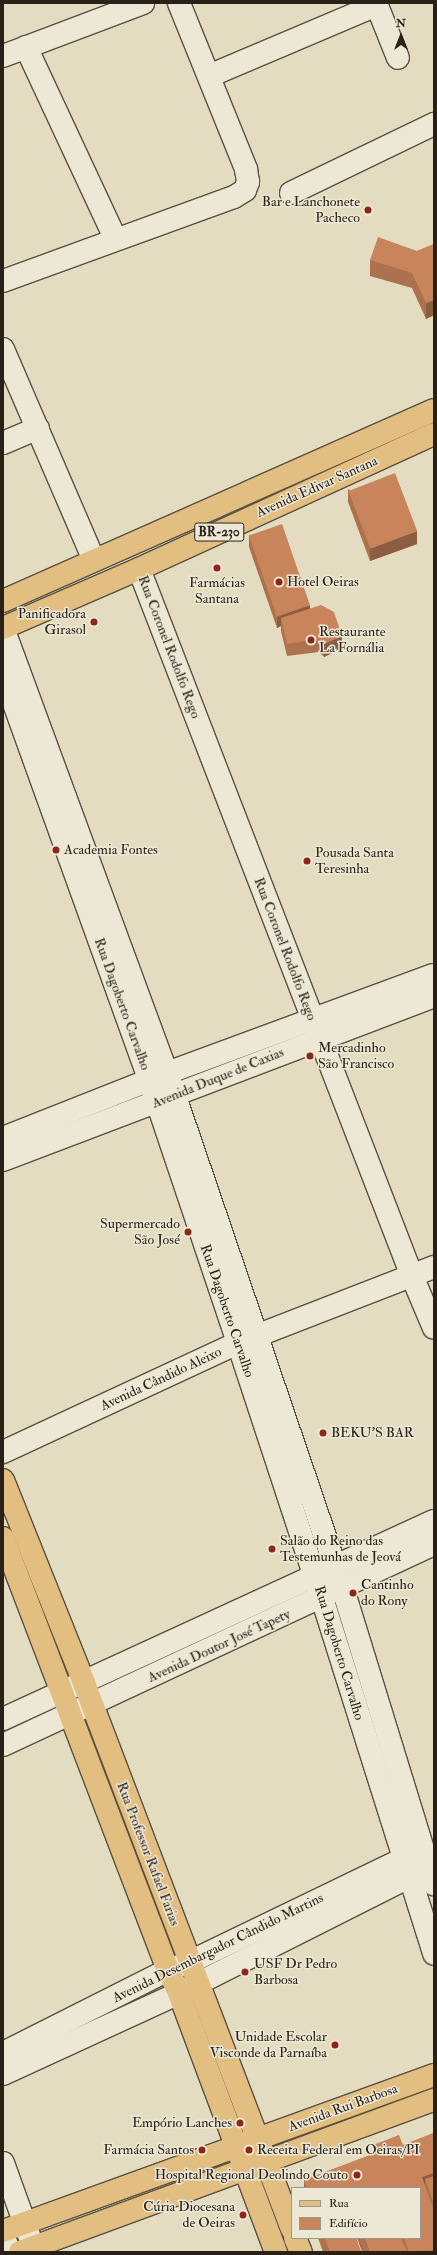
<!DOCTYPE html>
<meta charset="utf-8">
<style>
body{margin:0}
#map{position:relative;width:437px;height:2255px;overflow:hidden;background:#e4dcc0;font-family:"IM FELL Double Pica",serif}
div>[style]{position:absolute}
.roads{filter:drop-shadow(1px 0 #585041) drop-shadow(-1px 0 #585041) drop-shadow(0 1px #585041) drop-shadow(0 -1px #585041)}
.minor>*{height:22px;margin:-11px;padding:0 11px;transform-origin:11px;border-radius:11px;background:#ede8d6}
.major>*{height:22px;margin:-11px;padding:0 11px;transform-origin:11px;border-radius:11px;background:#e2be80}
.highway>*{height:22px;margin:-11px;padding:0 11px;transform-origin:11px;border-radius:11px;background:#e2be80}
.wall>*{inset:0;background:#ac724e}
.shaded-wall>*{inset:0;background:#8c5d40}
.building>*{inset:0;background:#c8855b;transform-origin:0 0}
.dots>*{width:11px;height:11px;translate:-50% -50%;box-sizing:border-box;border:2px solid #ede8d6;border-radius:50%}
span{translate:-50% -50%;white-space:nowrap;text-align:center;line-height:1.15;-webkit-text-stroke:3px #ede8d6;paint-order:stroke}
.shield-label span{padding:1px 3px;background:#ede8d6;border:1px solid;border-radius:3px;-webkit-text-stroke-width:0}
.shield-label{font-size:13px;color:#292117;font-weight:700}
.poi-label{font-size:14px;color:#292117}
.right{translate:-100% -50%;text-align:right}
.left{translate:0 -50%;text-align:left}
.street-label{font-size:14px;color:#292117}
.frame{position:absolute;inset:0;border:4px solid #292117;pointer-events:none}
.legend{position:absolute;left:291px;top:2187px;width:130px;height:52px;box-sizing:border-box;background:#ede8d6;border:1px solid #9f988a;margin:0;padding:5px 7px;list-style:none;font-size:12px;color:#292117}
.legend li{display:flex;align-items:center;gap:8px;height:20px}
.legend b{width:20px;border:1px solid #9f988a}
.north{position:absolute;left:381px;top:16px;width:40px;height:40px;-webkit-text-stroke:3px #ede8d6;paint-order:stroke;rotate:0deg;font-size:11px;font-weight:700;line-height:16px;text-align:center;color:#292117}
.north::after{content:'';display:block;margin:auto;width:14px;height:18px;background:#292117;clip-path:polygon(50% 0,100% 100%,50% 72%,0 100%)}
</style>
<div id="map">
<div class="roads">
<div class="minor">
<div style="left:376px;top:3px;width:59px;rotate:68.2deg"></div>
<div style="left:26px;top:47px;width:211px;rotate:65deg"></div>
<div style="left:3px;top:56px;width:150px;rotate:-20.7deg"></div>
<div style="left:209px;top:76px;width:181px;rotate:-23deg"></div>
<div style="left:291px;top:193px;width:159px;rotate:-25.8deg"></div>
<div style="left:3px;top:281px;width:246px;rotate:-20deg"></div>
<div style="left:234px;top:197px;width:13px;rotate:-32deg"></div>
<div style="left:245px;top:190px;width:9px;rotate:-69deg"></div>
<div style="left:248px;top:182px;width:13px;rotate:-99deg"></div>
<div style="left:246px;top:169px;width:179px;rotate:-112deg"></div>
<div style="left:3px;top:349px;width:230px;rotate:66.7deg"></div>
<div style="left:3px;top:443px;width:38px;rotate:-23deg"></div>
<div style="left:139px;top:569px;width:758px;rotate:68.89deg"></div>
<div style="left:412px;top:1276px;width:56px;rotate:67.1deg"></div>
<div style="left:3px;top:628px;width:474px;rotate:69.8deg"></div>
<div style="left:167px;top:1073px;width:545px;rotate:71.17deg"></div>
<div style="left:343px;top:1589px;width:309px;rotate:72.9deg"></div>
<div style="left:3px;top:673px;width:434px;rotate:70.2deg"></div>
<div style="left:150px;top:1081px;width:276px;rotate:71.4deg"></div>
<div style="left:238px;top:1343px;width:268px;rotate:71.8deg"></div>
<div style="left:322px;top:1598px;width:373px;rotate:72.5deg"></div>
<div style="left:3px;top:1138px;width:176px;rotate:-21.6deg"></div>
<div style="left:167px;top:1073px;width:284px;rotate:-20.2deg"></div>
<div style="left:3px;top:1160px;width:461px;rotate:-20.8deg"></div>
<div style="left:3px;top:1452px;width:259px;rotate:-24.9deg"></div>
<div style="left:238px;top:1343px;width:210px;rotate:-21.2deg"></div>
<div style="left:3px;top:1719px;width:474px;rotate:-24.7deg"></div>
<div style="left:3px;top:1745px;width:476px;rotate:-25deg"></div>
<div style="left:3px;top:2053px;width:185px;rotate:-26.7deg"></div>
<div style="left:168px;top:1970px;width:23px;rotate:-20deg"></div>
<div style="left:190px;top:1962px;width:250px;rotate:-25.8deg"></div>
<div style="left:3px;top:2074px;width:194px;rotate:-24.7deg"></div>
<div style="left:179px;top:1993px;width:271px;rotate:-26.8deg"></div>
<div style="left:3px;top:2163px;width:95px;rotate:70.2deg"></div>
<div style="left:3px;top:2235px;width:18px;rotate:68deg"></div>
</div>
<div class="major">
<div style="left:3px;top:1480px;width:219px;rotate:68.2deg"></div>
<div style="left:84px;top:1683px;width:584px;rotate:69.15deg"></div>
<div style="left:3px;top:1538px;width:462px;rotate:69.1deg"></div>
<div style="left:168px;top:1970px;width:25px;rotate:64deg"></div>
<div style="left:179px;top:1993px;width:277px;rotate:69.5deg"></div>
<div style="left:3px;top:2231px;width:458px;rotate:-19.9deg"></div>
<div style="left:295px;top:2238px;width:15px;rotate:67deg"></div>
<div style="left:20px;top:2252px;width:441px;rotate:-20.2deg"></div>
</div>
<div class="highway">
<div style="left:3px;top:601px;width:471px;rotate:-23.9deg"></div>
<div style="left:3px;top:628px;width:148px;rotate:-23.5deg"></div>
<div style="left:139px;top:569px;width:324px;rotate:-24.6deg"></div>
</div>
</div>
<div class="wall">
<div style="clip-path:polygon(434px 244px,434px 315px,426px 319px,412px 288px,370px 276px,370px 260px,417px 251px)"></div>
<div style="clip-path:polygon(348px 489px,417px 544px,370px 561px,348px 502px)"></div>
<div style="clip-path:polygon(249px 535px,310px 609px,342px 648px,324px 657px,319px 652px,287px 656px,281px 631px,281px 626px,277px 628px,249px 547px)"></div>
<div style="clip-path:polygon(434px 2133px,434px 2252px,362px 2252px,357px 2238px,420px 2238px,420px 2188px,304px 2188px,304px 2180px,373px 2154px,373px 2145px,403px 2145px)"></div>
<div style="clip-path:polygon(318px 2238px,356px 2238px,361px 2252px,323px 2252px)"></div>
</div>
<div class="shaded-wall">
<div style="clip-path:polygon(434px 300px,434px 315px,426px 319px,426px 303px)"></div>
<div style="clip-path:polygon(417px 531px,417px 544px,370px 561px,370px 548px)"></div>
<div style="clip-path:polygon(310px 605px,310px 618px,281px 618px,281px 626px,277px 628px,277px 615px)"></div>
<div style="clip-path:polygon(342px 636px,342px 648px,324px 657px,324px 644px)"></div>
<div style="clip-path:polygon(434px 2173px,434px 2193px,425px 2179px,425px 2196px,422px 2177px)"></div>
<div style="clip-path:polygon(434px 2250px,434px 2252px,428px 2252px)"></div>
</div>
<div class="building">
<div style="clip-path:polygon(378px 237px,417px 251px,434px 244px,434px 300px,426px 303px,412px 273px,370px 260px)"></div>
<div style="left:395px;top:473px;width:62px;height:50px;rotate:69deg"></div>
<div style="left:282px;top:524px;width:86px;height:35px;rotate:71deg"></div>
<div style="clip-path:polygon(321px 605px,334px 612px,342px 636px,324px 644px,319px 639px,287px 644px,281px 618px)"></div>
<div style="clip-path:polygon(434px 2133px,434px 2173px,422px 2177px,434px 2211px,434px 2250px,428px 2252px,409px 2252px,404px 2238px,420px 2238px,420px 2188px,385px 2188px,385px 2187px,384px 2188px,307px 2188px,304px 2180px,376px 2153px,373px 2145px,399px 2135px,403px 2145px)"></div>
<div style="clip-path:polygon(434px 2176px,434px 2204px,425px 2179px)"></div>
<div style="clip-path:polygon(325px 2238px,356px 2238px,361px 2252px,330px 2252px)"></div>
<div style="clip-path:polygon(365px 2238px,401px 2238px,407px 2252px,370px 2252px)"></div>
</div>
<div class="dots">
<div style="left:368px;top:210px;background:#8f2418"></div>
<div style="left:217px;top:568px;background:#8f2418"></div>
<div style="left:279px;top:582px;background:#8f2418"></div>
<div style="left:94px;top:622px;background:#8f2418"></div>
<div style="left:311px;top:640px;background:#8f2418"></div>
<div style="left:56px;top:850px;background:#8f2418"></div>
<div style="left:307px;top:861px;background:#8f2418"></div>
<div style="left:310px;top:1056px;background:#8f2418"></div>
<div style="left:188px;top:1232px;background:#8f2418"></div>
<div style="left:323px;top:1433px;background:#8f2418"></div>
<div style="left:272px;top:1549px;background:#8f2418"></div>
<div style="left:353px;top:1593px;background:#8f2418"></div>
<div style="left:245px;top:1972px;background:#8f2418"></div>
<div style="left:335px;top:2045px;background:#8f2418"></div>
<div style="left:240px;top:2123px;background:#8f2418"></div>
<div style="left:202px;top:2150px;background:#8f2418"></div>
<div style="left:249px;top:2150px;background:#8f2418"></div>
<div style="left:357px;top:2175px;background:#8f2418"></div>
<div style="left:243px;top:2215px;background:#8f2418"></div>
</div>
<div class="shield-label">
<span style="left:219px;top:532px">BR-230</span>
</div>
<div class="poi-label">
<span class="right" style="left:360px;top:210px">Bar e Lanchonete<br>Pacheco</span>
<span class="left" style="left:287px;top:582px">Hotel Oeiras</span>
<span style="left:217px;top:591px">Farmácias<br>Santana</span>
<span class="right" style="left:86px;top:622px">Panificadora<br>Girasol</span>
<span class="left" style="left:319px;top:640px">Restaurante<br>La Fornália</span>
<span class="left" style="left:64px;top:850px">Academia Fontes</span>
<span class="left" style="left:315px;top:861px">Pousada Santa<br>Teresinha</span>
<span class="left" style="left:318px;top:1056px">Mercadinho<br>São Francisco</span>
<span class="right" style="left:180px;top:1232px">Supermercado<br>São José</span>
<span class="left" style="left:331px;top:1433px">BEKU'S BAR</span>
<span class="left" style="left:280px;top:1549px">Salão do Reino das<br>Testemunhas de Jeová</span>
<span class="left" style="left:361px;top:1593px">Cantinho<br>do Rony</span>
<span class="left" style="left:254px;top:1972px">USF Dr Pedro<br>Barbosa</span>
<span class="right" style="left:327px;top:2045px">Unidade Escolar<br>Visconde da Parnaíba</span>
<span class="right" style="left:232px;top:2123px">Empório Lanches</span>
<span class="right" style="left:194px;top:2150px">Farmácia Santos</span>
<span class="left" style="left:257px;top:2150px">Receita Federal em Oeiras/PI</span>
<span class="right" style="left:348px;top:2175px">Hospital Regional Deolindo Couto</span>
<span class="right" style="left:235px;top:2215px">Cúria Diocesana<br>de Oeiras</span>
</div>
<div class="street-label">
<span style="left:317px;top:487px;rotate:-24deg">Avenida Edivar Santana</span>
<span style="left:169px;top:647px;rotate:69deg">Rua Coronel Rodolfo Rego</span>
<span style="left:285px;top:949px;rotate:69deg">Rua Coronel Rodolfo Rego</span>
<span style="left:122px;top:1004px;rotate:70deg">Rua Dagoberto Carvalho</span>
<span style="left:218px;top:1078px;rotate:-22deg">Avenida Duque de Caxias</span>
<span style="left:227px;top:1311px;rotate:71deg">Rua Dagoberto Carvalho</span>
<span style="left:161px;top:1379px;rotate:-25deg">Avenida Cândido Aleixo</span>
<span style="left:219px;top:1646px;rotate:-25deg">Avenida Doutor José Tapety</span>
<span style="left:339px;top:1653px;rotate:73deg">Rua Dagoberto Carvalho</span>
<span style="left:148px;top:1854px;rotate:69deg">Rua Professor Rafael Farias</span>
<span style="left:218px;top:1948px;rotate:-26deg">Avenida Desembargador Cândido Martins</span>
<span style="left:343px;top:2108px;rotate:-20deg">Avenida Rui Barbosa</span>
</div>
<div class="frame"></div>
<ul class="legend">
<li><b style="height:5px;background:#e2be80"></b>Rua</li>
<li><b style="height:11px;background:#c8855b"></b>Edifício</li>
</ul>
<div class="north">N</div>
</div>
